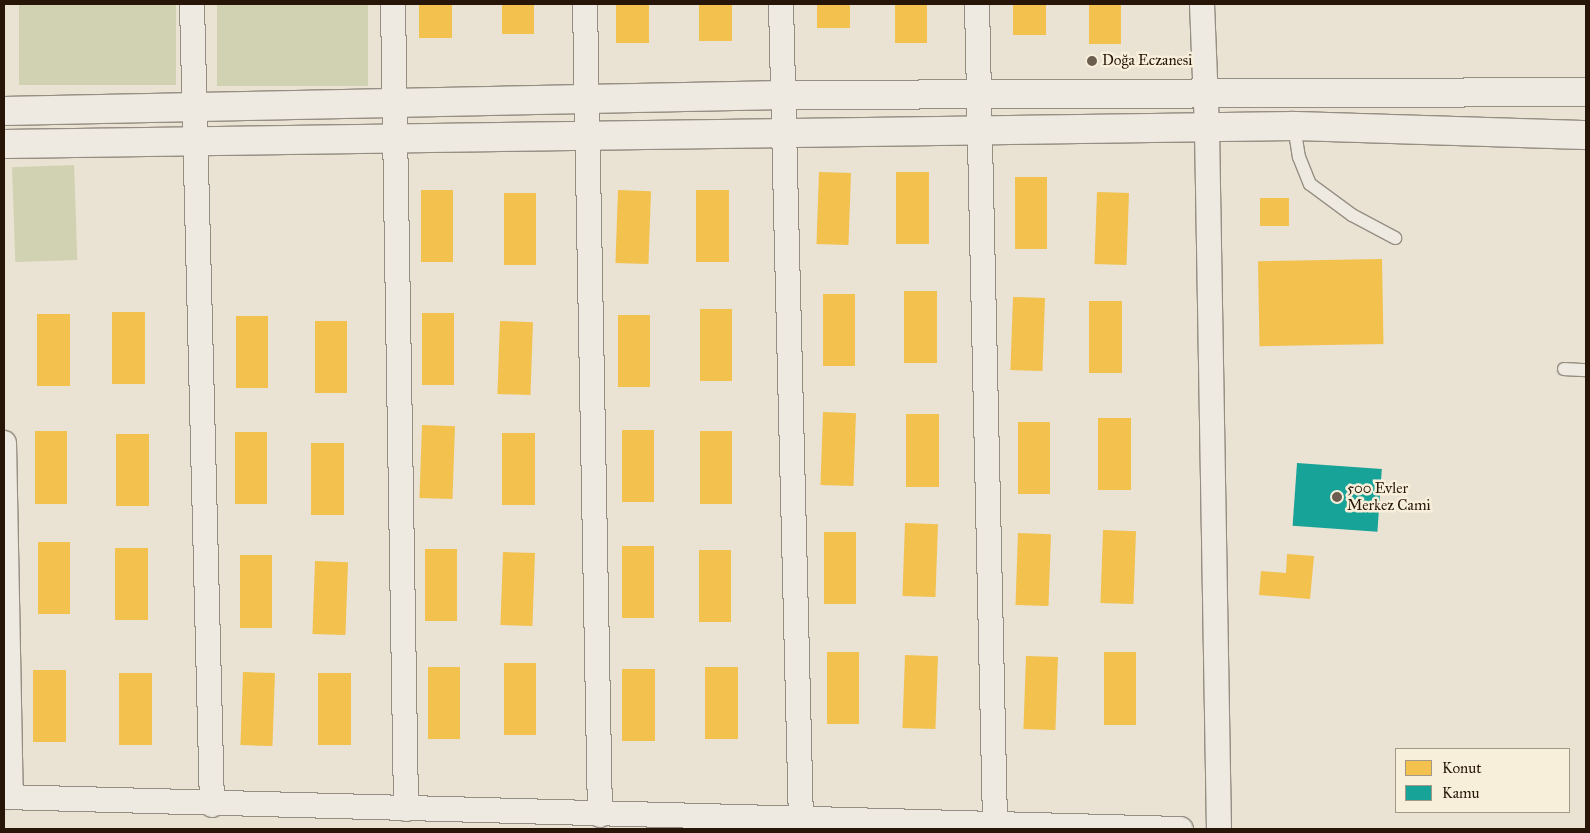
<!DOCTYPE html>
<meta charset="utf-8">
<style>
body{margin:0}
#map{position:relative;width:1590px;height:833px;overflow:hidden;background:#eae2d2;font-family:"IM FELL Great Primer",serif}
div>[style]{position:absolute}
.green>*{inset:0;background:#d0d2b1;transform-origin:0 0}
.homes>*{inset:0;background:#f2c14e;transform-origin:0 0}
.public>*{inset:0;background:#17a398;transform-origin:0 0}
.roads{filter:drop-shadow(1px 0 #958e83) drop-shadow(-1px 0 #958e83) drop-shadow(0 1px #958e83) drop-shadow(0 -1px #958e83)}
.lane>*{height:12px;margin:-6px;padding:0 6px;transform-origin:6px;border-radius:6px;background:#eeeae1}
.street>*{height:24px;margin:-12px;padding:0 12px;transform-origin:12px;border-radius:12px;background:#eeeae1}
.secondary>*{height:28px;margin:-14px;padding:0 14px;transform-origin:14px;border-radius:14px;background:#eeeae1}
.dots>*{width:14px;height:14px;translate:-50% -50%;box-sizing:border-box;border:2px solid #f8efdb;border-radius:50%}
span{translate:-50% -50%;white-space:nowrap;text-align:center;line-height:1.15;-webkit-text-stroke:5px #f8efdb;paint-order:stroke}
.poi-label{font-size:15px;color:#271608}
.left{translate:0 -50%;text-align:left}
.frame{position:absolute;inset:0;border:5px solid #271608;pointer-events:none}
.legend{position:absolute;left:1395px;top:748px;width:175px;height:65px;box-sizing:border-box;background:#f8efdb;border:1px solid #a49887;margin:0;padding:6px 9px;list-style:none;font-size:15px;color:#271608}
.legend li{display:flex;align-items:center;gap:10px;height:25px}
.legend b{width:25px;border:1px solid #a49887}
</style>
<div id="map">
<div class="green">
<div style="left:19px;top:4px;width:157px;height:81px"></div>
<div style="left:217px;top:4px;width:151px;height:82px"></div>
<div style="left:74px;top:165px;width:95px;height:62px;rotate:88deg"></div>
</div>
<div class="homes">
<div style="left:419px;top:4px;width:33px;height:34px"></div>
<div style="left:502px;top:4px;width:32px;height:30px"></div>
<div style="left:616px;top:4px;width:33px;height:39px"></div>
<div style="left:699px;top:4px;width:33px;height:37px"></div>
<div style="left:817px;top:4px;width:33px;height:24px"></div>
<div style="left:895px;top:4px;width:32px;height:39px"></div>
<div style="left:1013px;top:4px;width:33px;height:31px"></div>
<div style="left:1089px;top:4px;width:32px;height:40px"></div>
<div style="left:819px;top:172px;width:32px;height:72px;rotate:2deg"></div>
<div style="left:896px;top:172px;width:33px;height:72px"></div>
<div style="left:1015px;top:177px;width:32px;height:72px"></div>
<div style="left:421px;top:190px;width:32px;height:72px"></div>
<div style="left:618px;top:190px;width:33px;height:73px;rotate:2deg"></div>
<div style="left:696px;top:190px;width:33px;height:72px"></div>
<div style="left:1097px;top:192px;width:32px;height:72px;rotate:2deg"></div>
<div style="left:504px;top:193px;width:32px;height:72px"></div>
<div style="left:1260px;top:198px;width:29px;height:28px"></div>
<div style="left:1382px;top:259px;width:85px;height:124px;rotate:89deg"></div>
<div style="left:904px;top:291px;width:33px;height:72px"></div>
<div style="left:823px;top:294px;width:32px;height:72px"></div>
<div style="left:1013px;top:297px;width:32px;height:73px;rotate:2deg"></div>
<div style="left:1089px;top:301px;width:33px;height:72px"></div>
<div style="left:700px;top:309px;width:32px;height:72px"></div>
<div style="left:112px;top:312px;width:33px;height:72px"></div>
<div style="left:422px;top:313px;width:32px;height:72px"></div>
<div style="left:37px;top:314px;width:33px;height:72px"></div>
<div style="left:618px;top:315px;width:32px;height:72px"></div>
<div style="left:236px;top:316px;width:32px;height:72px"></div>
<div style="left:315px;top:321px;width:32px;height:72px"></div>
<div style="left:500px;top:321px;width:33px;height:73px;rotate:2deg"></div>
<div style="left:823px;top:412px;width:33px;height:73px;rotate:2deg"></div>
<div style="left:906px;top:414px;width:33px;height:73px"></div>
<div style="left:1098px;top:418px;width:33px;height:72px"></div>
<div style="left:1018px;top:422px;width:32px;height:72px"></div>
<div style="left:422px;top:425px;width:33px;height:73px;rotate:2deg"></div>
<div style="left:622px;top:430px;width:32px;height:72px"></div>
<div style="left:35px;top:431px;width:32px;height:73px"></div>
<div style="left:700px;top:431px;width:32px;height:73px"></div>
<div style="left:235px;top:432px;width:32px;height:72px"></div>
<div style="left:502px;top:433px;width:33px;height:72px"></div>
<div style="left:116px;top:434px;width:33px;height:72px"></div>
<div style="left:311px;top:443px;width:33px;height:72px"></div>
<div style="left:905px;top:523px;width:33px;height:73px;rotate:2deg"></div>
<div style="left:1103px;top:530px;width:33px;height:73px;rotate:2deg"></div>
<div style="left:824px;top:532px;width:32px;height:72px"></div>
<div style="left:1018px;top:533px;width:33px;height:72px;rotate:2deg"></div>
<div style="left:38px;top:542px;width:32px;height:72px"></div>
<div style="left:622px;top:546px;width:32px;height:72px"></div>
<div style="left:115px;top:548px;width:33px;height:72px"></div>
<div style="left:425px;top:549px;width:32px;height:72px"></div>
<div style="left:699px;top:550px;width:32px;height:72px"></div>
<div style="left:503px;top:552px;width:32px;height:73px;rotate:2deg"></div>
<div style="clip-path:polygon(1287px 554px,1314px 556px,1310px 599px,1259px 595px,1261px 571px,1286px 573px)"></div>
<div style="left:240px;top:555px;width:32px;height:73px"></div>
<div style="left:315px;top:561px;width:33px;height:73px;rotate:2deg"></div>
<div style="left:827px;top:652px;width:32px;height:72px"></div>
<div style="left:1104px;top:652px;width:32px;height:73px"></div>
<div style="left:905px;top:655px;width:33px;height:73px;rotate:2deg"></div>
<div style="left:1026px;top:656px;width:32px;height:73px;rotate:2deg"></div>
<div style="left:504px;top:663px;width:32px;height:72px"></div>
<div style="left:428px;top:667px;width:32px;height:72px"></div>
<div style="left:705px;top:667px;width:33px;height:72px"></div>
<div style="left:622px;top:669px;width:33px;height:72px"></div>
<div style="left:33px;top:670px;width:33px;height:72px"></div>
<div style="left:243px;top:672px;width:32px;height:73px;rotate:2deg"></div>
<div style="left:119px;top:673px;width:33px;height:72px"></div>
<div style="left:318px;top:673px;width:33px;height:72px"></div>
</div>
<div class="public">
<div style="left:1297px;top:463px;width:85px;height:63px;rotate:4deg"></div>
</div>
<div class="roads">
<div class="lane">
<div style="left:1294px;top:126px;width:31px;rotate:81deg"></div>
<div style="left:1299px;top:157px;width:29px;rotate:68deg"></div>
<div style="left:1310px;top:184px;width:52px;rotate:36.4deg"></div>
<div style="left:1352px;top:215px;width:49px;rotate:28.1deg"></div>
<div style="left:1564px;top:369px;width:22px;rotate:3deg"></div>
</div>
<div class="street">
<div style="left:192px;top:4px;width:801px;rotate:88.57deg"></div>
<div style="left:393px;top:4px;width:805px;rotate:89.07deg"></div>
<div style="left:585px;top:4px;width:811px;rotate:88.94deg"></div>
<div style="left:781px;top:4px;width:817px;rotate:88.6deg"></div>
<div style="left:977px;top:4px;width:820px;rotate:88.74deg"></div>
<div style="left:1202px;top:4px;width:125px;rotate:87.7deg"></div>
<div style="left:1207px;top:129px;width:700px;rotate:89.02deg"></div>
<div style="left:4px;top:443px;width:354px;rotate:88.9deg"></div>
<div style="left:4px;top:797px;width:1177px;rotate:1.56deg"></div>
</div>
<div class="secondary">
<div style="left:4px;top:111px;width:780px;rotate:-1.18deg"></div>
<div style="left:784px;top:95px;width:802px;rotate:-0.21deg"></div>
<div style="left:4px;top:144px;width:1290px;rotate:-0.8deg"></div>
<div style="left:1294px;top:126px;width:292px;rotate:1.8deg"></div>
</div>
</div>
<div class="dots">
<div style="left:1092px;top:61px;background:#6b5d4f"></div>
<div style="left:1337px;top:497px;background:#6b5d4f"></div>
</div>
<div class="poi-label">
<span class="left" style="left:1102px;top:61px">Doğa Eczanesi</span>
<span class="left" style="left:1347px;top:497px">500 Evler<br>Merkez Cami</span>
</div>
<div class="frame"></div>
<ul class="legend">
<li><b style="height:14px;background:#f2c14e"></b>Konut</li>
<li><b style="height:14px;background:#17a398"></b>Kamu</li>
</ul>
</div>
